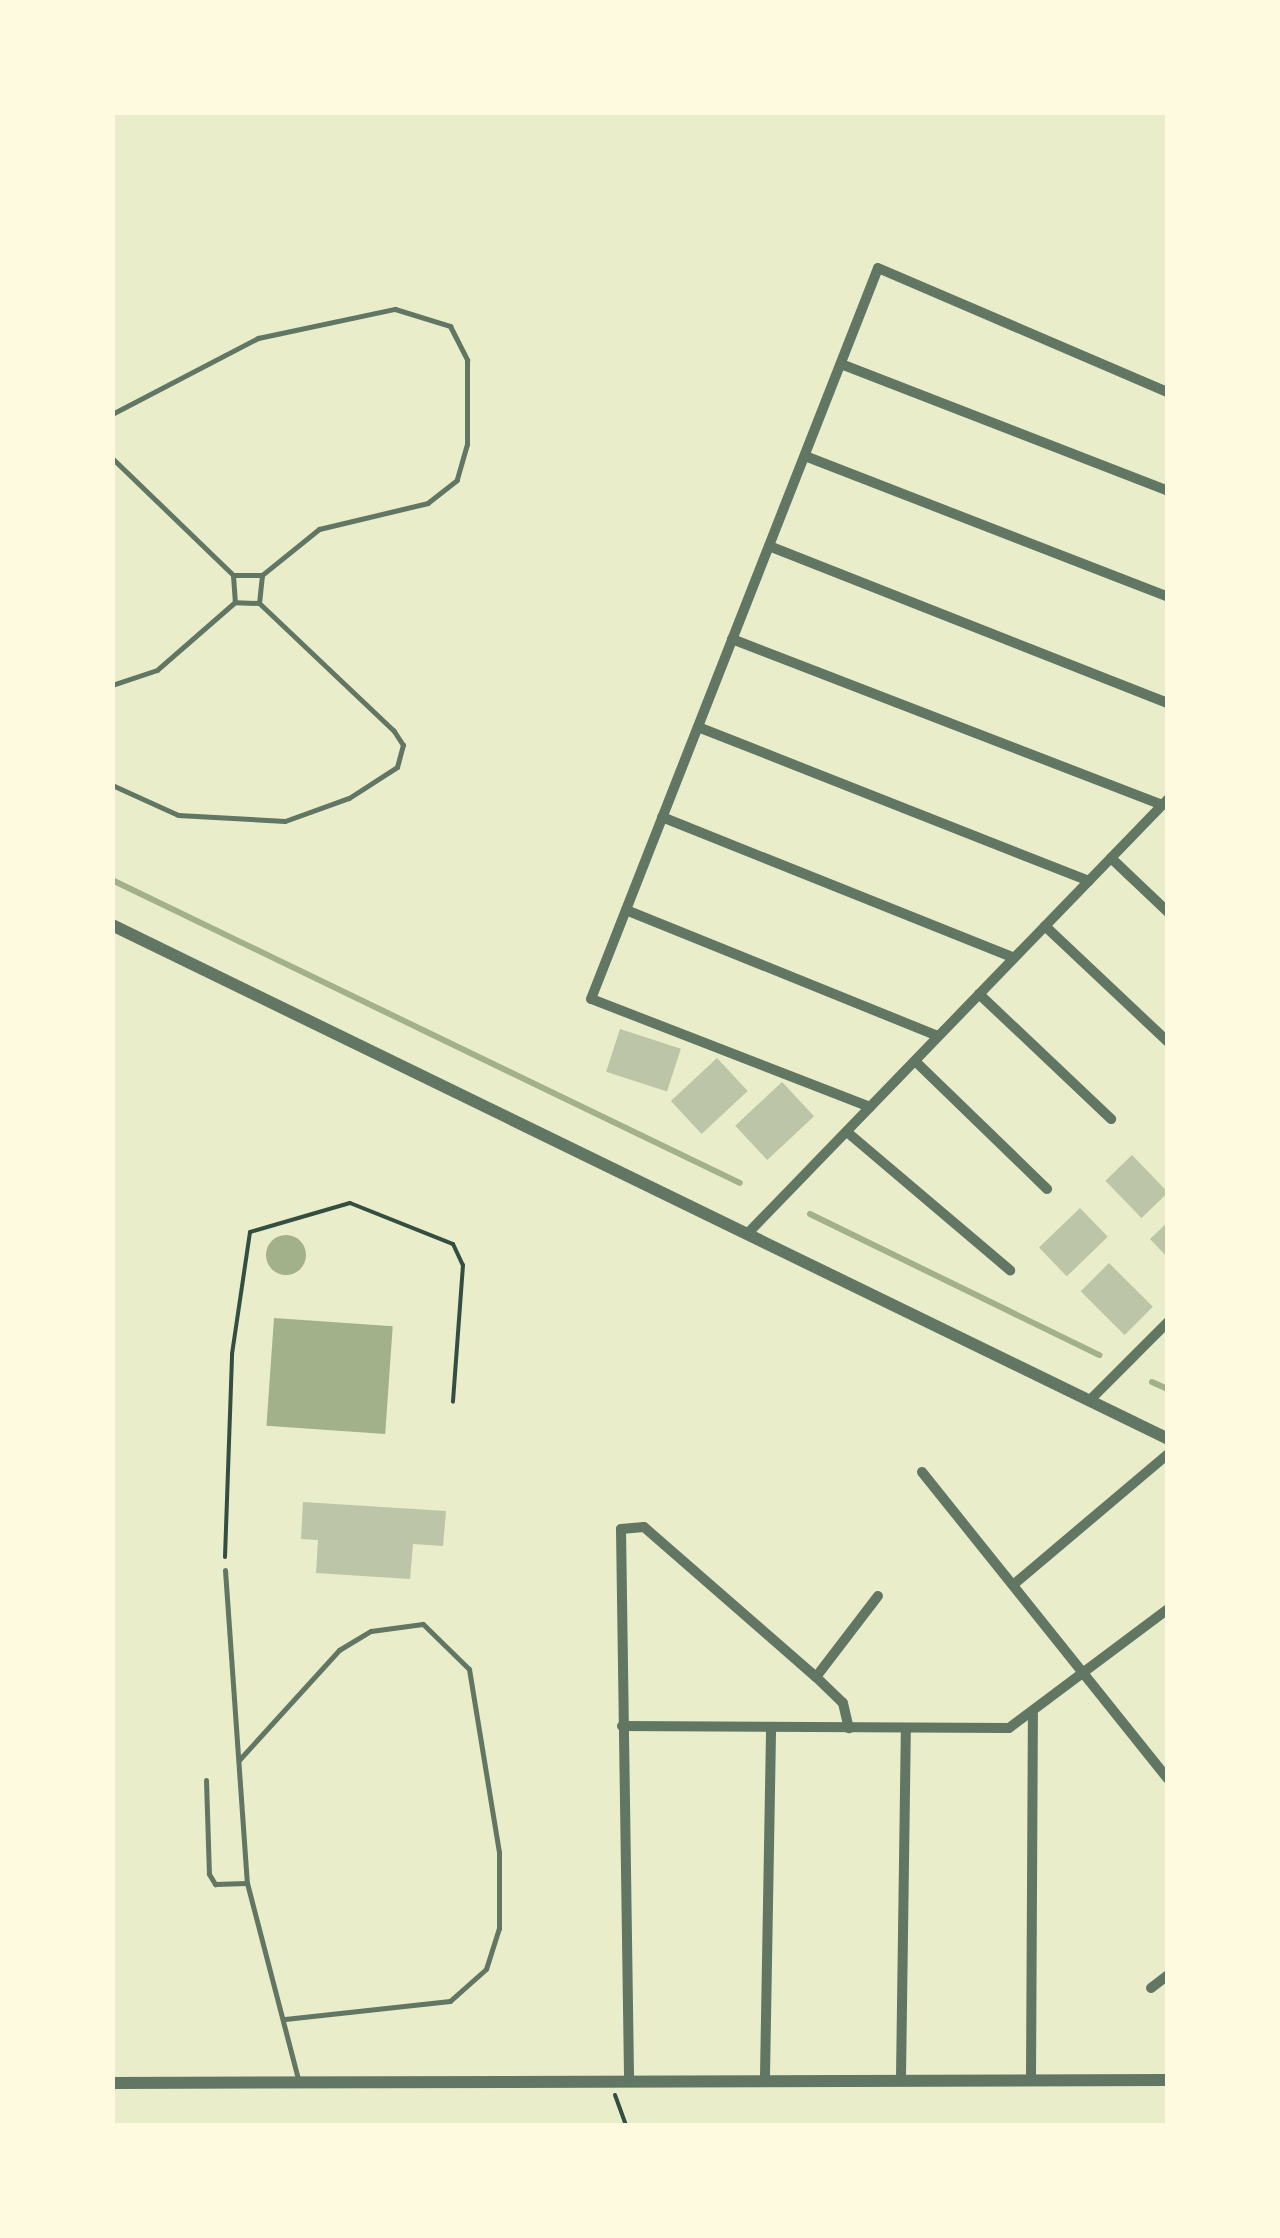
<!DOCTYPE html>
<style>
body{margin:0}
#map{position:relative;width:1280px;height:2238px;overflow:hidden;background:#e9edc9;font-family:"Fira Sans Condensed",sans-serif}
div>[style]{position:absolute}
.water>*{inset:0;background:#a3b18a;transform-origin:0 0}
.round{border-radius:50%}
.stream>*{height:6px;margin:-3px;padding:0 3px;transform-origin:3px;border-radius:3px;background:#a3b18a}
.building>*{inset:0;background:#bcc5a7;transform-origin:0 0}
.path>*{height:4px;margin:-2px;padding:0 2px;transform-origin:2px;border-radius:2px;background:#344e41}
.service>*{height:5px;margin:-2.5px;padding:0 2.5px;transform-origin:2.5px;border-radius:2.5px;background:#617663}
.minor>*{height:10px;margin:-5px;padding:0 5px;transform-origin:5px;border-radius:5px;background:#617663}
.tertiary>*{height:12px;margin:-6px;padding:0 6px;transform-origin:6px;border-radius:6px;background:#617663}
span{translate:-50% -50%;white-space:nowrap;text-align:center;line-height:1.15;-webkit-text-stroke:8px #fefae0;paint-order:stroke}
.frame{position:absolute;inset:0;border:115px solid #fefae0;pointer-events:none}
</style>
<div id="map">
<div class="water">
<div class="round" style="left:266px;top:1235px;width:40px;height:40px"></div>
<div style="left:274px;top:1318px;width:119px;height:108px;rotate:4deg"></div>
</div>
<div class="stream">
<div style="left:112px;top:880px;width:697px;rotate:25.76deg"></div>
<div style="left:810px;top:1214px;width:322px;rotate:26deg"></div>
<div style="left:1152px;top:1382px;width:17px;rotate:24deg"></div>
</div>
<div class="building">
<div style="left:620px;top:1029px;width:64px;height:45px;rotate:18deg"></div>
<div style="left:717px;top:1058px;width:45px;height:63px;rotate:47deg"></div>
<div style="left:782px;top:1082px;width:47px;height:64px;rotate:47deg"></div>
<div style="left:1132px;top:1155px;width:52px;height:37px;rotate:46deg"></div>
<div style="left:1080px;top:1208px;width:40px;height:57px;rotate:46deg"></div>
<div style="clip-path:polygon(1168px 1222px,1168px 1258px,1150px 1239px)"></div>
<div style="left:1109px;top:1263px;width:62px;height:40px;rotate:45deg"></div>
<div style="clip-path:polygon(303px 1502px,446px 1511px,443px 1546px,413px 1544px,410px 1579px,316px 1573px,318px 1540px,301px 1539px)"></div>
</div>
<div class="path">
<div style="left:225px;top:1557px;width:203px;rotate:-88deg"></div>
<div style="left:232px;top:1354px;width:123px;rotate:-81.6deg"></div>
<div style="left:250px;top:1232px;width:104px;rotate:-16.2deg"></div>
<div style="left:350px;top:1203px;width:111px;rotate:21.7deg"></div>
<div style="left:453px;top:1244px;width:23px;rotate:65deg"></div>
<div style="left:463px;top:1265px;width:137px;rotate:94.2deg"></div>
<div style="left:615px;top:2095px;width:33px;rotate:70deg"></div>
</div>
<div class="service">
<div style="left:112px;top:414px;width:165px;rotate:-27.5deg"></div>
<div style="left:258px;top:338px;width:140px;rotate:-12deg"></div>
<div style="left:395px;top:309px;width:58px;rotate:17.2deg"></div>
<div style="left:450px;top:326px;width:38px;rotate:63deg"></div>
<div style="left:467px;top:360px;width:84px;rotate:90deg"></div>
<div style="left:467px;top:444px;width:37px;rotate:106deg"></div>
<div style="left:457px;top:480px;width:37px;rotate:142deg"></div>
<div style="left:428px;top:503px;width:112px;rotate:166.6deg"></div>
<div style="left:319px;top:529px;width:73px;rotate:141.1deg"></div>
<div style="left:112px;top:458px;width:168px;rotate:44deg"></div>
<div style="left:233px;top:575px;width:29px"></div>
<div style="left:262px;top:575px;width:28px;rotate:96deg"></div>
<div style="left:259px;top:603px;width:24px;rotate:-178deg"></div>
<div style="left:235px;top:602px;width:103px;rotate:138.9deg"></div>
<div style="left:157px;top:670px;width:47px;rotate:161.6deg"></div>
<div style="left:233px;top:575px;width:27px;rotate:86deg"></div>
<div style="left:112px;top:785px;width:72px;rotate:24.4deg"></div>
<div style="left:178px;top:815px;width:107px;rotate:3.2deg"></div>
<div style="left:285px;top:821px;width:68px;rotate:-19.8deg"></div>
<div style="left:349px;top:798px;width:57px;rotate:-32.9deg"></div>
<div style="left:397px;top:767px;width:23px;rotate:-75deg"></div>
<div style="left:403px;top:745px;width:17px;rotate:-123deg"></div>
<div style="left:394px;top:731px;width:186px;rotate:-136.5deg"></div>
<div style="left:225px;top:1570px;width:314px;rotate:86deg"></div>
<div style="left:247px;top:1883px;width:203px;rotate:75.4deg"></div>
<div style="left:239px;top:1760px;width:149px;rotate:-47.7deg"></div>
<div style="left:339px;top:1650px;width:37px;rotate:-31deg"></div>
<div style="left:371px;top:1631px;width:52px;rotate:-7.7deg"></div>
<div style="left:423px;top:1624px;width:64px;rotate:44.4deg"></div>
<div style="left:469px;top:1669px;width:185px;rotate:80.7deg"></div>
<div style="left:499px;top:1852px;width:76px;rotate:90deg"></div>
<div style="left:499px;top:1928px;width:43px;rotate:107.6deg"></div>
<div style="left:486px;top:1969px;width:48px;rotate:138.4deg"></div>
<div style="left:450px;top:2001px;width:166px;rotate:173.8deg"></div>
<div style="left:206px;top:1780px;width:94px;rotate:88.2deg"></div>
<div style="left:209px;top:1874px;width:12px;rotate:59deg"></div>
<div style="left:215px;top:1884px;width:32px;rotate:-2deg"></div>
</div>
<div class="minor">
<div style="left:841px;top:364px;width:351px;rotate:21.2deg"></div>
<div style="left:805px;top:456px;width:389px;rotate:21.2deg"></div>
<div style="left:769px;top:546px;width:429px;rotate:21.5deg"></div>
<div style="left:732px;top:639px;width:461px;rotate:21.1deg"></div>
<div style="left:698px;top:727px;width:420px;rotate:21.5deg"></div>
<div style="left:662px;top:817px;width:379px;rotate:21.8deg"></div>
<div style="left:1111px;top:858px;width:79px;rotate:43.5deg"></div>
<div style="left:626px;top:910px;width:336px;rotate:22deg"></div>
<div style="left:1045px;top:926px;width:169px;rotate:43.3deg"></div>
<div style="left:979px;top:994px;width:182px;rotate:43.4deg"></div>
<div style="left:915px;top:1061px;width:184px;rotate:44.1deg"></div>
<div style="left:870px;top:1107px;width:299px;rotate:-158.8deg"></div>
<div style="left:591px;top:999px;width:785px;rotate:-68.56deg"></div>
<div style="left:878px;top:268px;width:315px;rotate:23.2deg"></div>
<div style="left:847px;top:1132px;width:214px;rotate:40.3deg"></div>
<div style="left:750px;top:1231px;width:601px;rotate:-45.94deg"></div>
<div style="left:1089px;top:1401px;width:112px;rotate:-45deg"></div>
<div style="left:922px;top:1472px;width:393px;rotate:51.3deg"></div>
<div style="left:1013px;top:1585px;width:203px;rotate:-40.2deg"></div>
<div style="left:816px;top:1677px;width:102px;rotate:-52.6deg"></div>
<div style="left:622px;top:1726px;width:387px;rotate:0.3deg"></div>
<div style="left:1009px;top:1728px;width:199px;rotate:-36.8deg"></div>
<div style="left:1151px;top:1988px;width:21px;rotate:-37deg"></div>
<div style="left:629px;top:2075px;width:546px;rotate:-90.84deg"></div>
<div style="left:621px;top:1529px;width:23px;rotate:-5deg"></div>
<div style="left:644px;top:1527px;width:228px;rotate:41.1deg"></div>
<div style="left:816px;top:1677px;width:37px;rotate:44deg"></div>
<div style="left:843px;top:1703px;width:26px;rotate:77deg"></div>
<div style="left:765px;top:2076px;width:348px;rotate:-89deg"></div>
<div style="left:901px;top:2077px;width:348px;rotate:-89.2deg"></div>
<div style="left:1031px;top:2078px;width:364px;rotate:-89.7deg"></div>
</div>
<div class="tertiary">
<div style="left:112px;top:925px;width:1174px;rotate:25.95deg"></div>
<div style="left:112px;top:2083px;width:1056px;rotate:-0.16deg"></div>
</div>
<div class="frame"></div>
</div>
